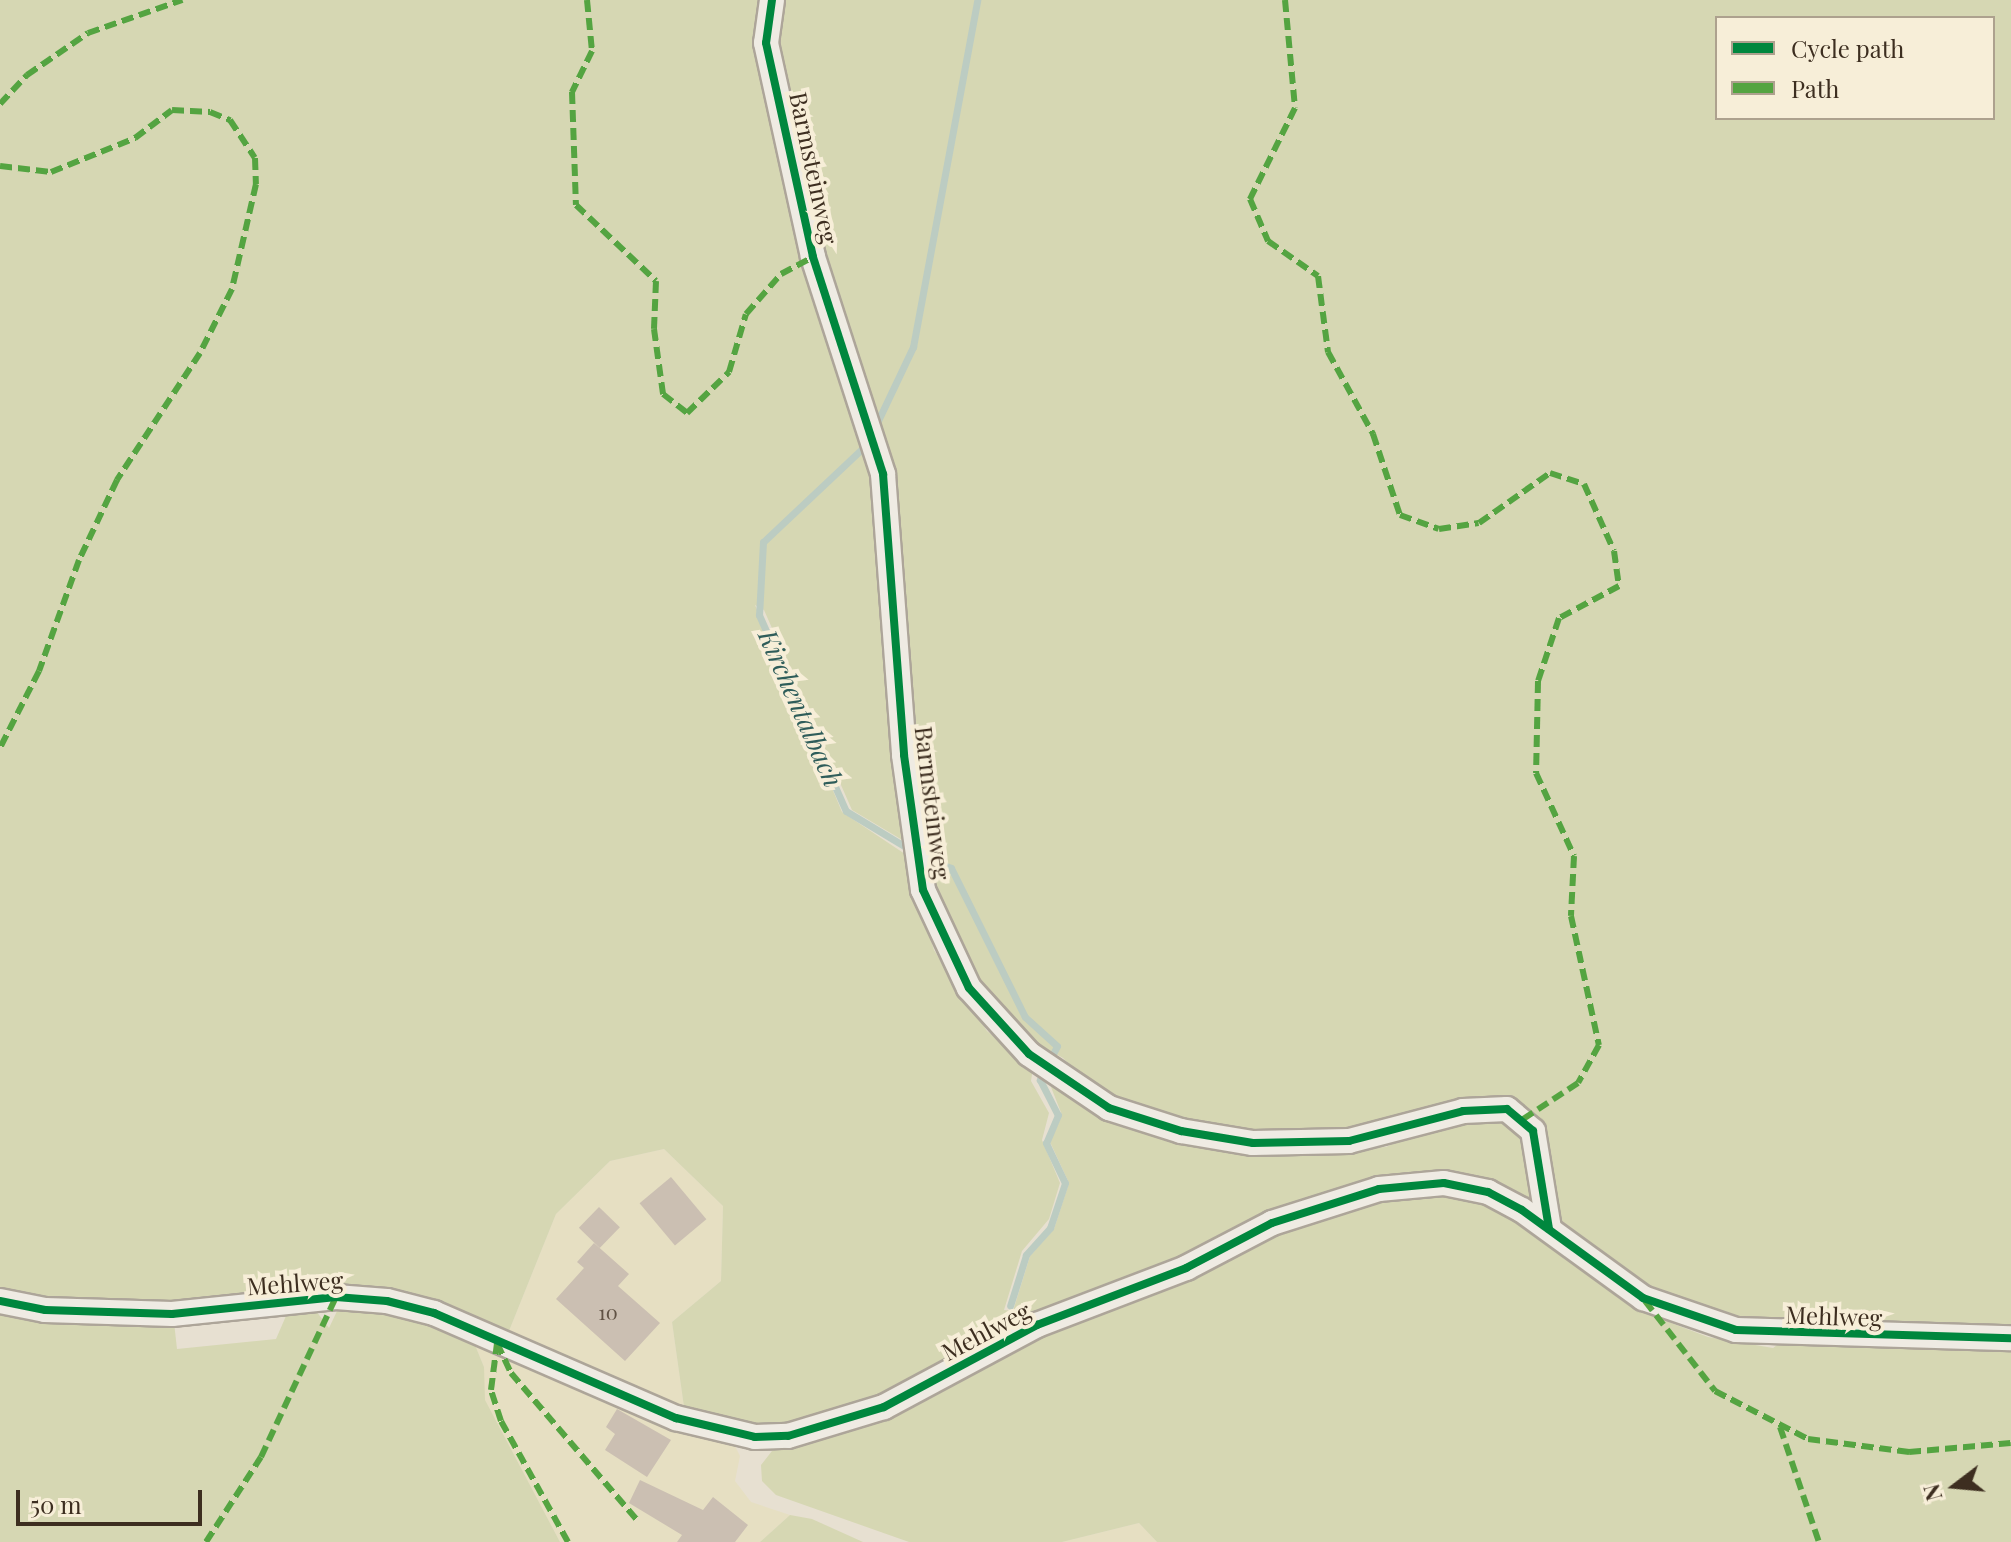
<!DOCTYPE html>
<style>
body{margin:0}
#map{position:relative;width:2011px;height:1542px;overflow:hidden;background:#e7e0d1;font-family:"Playfair Display",serif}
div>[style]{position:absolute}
.farmland>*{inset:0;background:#e6dfc2}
.green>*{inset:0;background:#d6d7b3}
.stream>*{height:7px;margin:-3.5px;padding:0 3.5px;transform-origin:3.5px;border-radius:3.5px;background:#bcccc2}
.building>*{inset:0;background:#cbbfb2;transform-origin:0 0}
.roads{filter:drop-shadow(2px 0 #ada599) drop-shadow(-2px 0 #ada599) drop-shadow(0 2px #ada599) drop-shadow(0 -2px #ada599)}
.street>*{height:24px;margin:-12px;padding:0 12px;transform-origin:12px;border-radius:12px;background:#efebe3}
.quiet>*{height:6px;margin-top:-3px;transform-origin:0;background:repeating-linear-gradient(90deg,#54a441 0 12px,transparent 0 18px)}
.cycleway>*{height:8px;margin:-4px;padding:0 4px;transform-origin:4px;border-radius:4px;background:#00873e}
span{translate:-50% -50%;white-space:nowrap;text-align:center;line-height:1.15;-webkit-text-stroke:8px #f7eed8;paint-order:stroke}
.number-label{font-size:20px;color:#605244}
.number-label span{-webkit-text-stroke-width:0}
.street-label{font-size:24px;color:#3d2e20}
.water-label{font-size:26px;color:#2f5d5a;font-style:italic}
.legend{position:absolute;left:1715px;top:16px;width:280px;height:104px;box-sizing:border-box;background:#f7eed8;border:2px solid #ada18e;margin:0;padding:10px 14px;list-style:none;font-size:24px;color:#3d2e20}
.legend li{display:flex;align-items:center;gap:16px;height:40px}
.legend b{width:40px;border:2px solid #ada18e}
.north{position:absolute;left:1915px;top:1446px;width:80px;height:80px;-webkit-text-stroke:6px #f7eed8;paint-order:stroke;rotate:254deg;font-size:22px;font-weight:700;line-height:32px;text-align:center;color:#3d2e20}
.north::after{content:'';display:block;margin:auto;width:28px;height:36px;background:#3d2e20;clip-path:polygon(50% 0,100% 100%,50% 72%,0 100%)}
.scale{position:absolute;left:16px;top:1490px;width:186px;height:36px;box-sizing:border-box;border:4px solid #3d2e20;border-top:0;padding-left:10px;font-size:24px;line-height:28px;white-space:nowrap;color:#3d2e20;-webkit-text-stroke:6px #f7eed8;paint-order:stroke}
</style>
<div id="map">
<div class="farmland">
<div style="clip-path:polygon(664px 1149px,723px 1206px,721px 1281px,672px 1322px,684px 1407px,659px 1405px,507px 1336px,556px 1214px,610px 1161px)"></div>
<div style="clip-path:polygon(475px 1345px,677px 1428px,732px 1440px,740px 1456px,735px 1481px,751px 1502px,790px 1515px,760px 1542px,560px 1542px,484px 1400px,484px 1367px)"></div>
<div style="clip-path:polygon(1139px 1523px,1157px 1542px,1062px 1542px)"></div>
</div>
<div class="green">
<div style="clip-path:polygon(evenodd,0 0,2011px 0,2011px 1542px,1157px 1542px,1139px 1523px,1062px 1542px,909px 1542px,776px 1495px,762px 1481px,761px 1465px,772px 1451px,1042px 1332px,1274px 1231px,1416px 1194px,1476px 1196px,1558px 1244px,1653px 1316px,1708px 1337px,1773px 1348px,1797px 1331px,1669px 1304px,1445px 1174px,1171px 1263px,875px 1401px,806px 1424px,754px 1428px,700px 1417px,684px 1407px,672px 1322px,721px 1281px,723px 1206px,664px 1149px,610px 1161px,556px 1214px,507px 1336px,410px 1296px,174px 1307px,0 1296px,0 0,1717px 18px,1993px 18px,1993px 118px,1717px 118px,1717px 18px,0 0,755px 605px,764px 610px,852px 810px,904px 841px,898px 774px,945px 931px,983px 989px,1026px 1037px,1063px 1058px,1095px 1091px,1183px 1123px,1245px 1134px,1403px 1139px,1386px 1147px,1315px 1151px,1104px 1114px,1049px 1082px,1062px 1115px,1050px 1142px,1069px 1183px,1054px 1229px,1030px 1256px,1013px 1311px,1004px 1310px,1022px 1251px,1049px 1219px,1060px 1183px,1042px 1140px,1049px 1113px,1031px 1081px,1033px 1068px,987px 1031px,934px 950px,905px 854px,842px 812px,755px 605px)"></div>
<div style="clip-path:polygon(313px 1307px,329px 1328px,338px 1309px,396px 1312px,475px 1345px,484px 1367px,485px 1400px,560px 1542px,0 1542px,0 1312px,174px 1322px,177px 1349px,276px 1339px,289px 1309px)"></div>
<div style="clip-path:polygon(790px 1515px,812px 1519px,863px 1542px,760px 1542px)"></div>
</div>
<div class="stream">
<div style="left:875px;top:427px;width:89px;rotate:-64.6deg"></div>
<div style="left:913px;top:347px;width:353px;rotate:-79.5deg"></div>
<div style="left:866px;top:445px;width:141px;rotate:136.7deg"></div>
<div style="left:763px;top:542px;width:73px;rotate:93.1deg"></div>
<div style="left:759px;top:615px;width:214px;rotate:66.1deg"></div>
<div style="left:846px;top:811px;width:79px;rotate:31.1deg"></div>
<div style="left:925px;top:857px;width:28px;rotate:23deg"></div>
<div style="left:951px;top:868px;width:166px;rotate:63.6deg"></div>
<div style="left:1025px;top:1017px;width:43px;rotate:42.2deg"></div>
<div style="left:1057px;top:1046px;width:38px;rotate:117deg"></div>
<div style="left:1040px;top:1080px;width:39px;rotate:63deg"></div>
<div style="left:1058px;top:1115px;width:30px;rotate:113deg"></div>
<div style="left:1046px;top:1143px;width:44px;rotate:64.6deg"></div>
<div style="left:1065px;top:1183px;width:47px;rotate:108.4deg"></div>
<div style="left:1050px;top:1228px;width:36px;rotate:132deg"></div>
<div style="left:1026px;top:1255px;width:53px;rotate:107.4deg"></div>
</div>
<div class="building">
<div style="left:671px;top:1177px;width:55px;height:41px;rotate:50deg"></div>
<div style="left:599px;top:1207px;width:29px;height:29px;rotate:44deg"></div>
<div style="clip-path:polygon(594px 1243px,629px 1274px,618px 1286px,660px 1323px,625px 1361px,556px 1299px,584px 1268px,577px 1262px)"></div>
<div style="clip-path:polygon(617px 1409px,671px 1440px,647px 1477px,605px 1450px,615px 1434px,606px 1427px)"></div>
<div style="clip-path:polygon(640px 1480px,703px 1510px,713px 1497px,748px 1525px,735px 1542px,677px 1542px,682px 1535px,629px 1503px)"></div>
</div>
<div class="roads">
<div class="street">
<div style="left:772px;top:0;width:43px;rotate:97.9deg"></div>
<div style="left:766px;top:43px;width:219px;rotate:77.6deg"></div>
<div style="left:813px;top:257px;width:228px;rotate:72.1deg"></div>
<div style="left:883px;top:474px;width:282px;rotate:85.7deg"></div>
<div style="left:904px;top:755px;width:136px;rotate:82deg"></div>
<div style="left:923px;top:890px;width:108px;rotate:64.9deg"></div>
<div style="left:969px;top:988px;width:89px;rotate:47.7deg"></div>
<div style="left:1029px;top:1054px;width:97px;rotate:34deg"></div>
<div style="left:1109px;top:1108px;width:76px;rotate:17.7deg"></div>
<div style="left:1181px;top:1131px;width:73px;rotate:9.5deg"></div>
<div style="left:1253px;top:1143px;width:96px;rotate:-1.2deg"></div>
<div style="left:1349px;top:1141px;width:118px;rotate:-14.7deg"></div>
<div style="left:1463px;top:1111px;width:44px;rotate:-2.6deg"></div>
<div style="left:1507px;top:1109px;width:34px;rotate:40deg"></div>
<div style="left:1533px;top:1131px;width:99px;rotate:80.7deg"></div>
<div style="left:0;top:1301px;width:46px;rotate:11.3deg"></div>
<div style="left:45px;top:1310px;width:127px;rotate:1.8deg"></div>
<div style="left:172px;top:1314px;width:165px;rotate:-5.9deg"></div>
<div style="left:336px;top:1297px;width:51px;rotate:4.5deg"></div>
<div style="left:387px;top:1301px;width:49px;rotate:14.3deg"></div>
<div style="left:434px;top:1313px;width:264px;rotate:23.5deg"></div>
<div style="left:676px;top:1418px;width:81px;rotate:13.5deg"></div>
<div style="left:755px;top:1437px;width:33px;rotate:-2deg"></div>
<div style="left:788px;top:1436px;width:100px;rotate:-16.8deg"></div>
<div style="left:884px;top:1407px;width:174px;rotate:-28.2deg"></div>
<div style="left:1037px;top:1325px;width:160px;rotate:-20.9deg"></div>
<div style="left:1186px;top:1268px;width:97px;rotate:-27.6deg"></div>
<div style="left:1272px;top:1223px;width:112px;rotate:-17.6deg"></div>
<div style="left:1379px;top:1189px;width:65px;rotate:-5.3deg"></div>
<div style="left:1444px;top:1183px;width:45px;rotate:11.6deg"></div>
<div style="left:1488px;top:1192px;width:38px;rotate:28deg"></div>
<div style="left:1522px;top:1210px;width:150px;rotate:36deg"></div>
<div style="left:1643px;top:1298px;width:98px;rotate:19deg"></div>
<div style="left:1736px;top:1330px;width:275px;rotate:1.7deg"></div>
</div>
</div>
<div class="quiet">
<div style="left:587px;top:0;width:51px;rotate:84.4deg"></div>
<div style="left:592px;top:51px;width:46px;rotate:116deg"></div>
<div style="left:572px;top:92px;width:113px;rotate:88deg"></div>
<div style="left:576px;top:205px;width:110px;rotate:43.5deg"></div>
<div style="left:656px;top:281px;width:48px;rotate:92.4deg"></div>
<div style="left:654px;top:329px;width:66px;rotate:82.1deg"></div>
<div style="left:663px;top:394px;width:31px;rotate:38deg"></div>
<div style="left:687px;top:413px;width:59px;rotate:-44.3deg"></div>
<div style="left:729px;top:372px;width:60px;rotate:-73.7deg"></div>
<div style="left:746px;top:314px;width:53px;rotate:-48.8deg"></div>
<div style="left:781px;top:274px;width:36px;rotate:-28deg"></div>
<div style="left:1285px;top:0;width:108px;rotate:84.7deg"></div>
<div style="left:1295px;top:108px;width:102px;rotate:116.3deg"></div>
<div style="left:1250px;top:199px;width:46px;rotate:66.8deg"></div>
<div style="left:1268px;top:241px;width:61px;rotate:35deg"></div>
<div style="left:1318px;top:276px;width:77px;rotate:82.5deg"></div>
<div style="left:1328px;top:352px;width:94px;rotate:61.2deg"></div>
<div style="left:1373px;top:434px;width:85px;rotate:71.6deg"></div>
<div style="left:1400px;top:515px;width:41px;rotate:19.7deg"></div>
<div style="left:1439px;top:529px;width:40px;rotate:-8.5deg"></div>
<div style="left:1479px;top:523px;width:87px;rotate:-35.2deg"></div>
<div style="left:1550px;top:473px;width:36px;rotate:18deg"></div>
<div style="left:1584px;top:484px;width:73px;rotate:65.9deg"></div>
<div style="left:1614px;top:551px;width:35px;rotate:82deg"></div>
<div style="left:1619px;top:586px;width:68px;rotate:151.9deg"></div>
<div style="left:1559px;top:618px;width:66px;rotate:108.4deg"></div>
<div style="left:1538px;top:681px;width:92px;rotate:91.2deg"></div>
<div style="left:1536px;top:773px;width:91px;rotate:65.4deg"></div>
<div style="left:1574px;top:856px;width:60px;rotate:92.9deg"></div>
<div style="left:1571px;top:916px;width:132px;rotate:77.8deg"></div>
<div style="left:1599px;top:1045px;width:43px;rotate:118.9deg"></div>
<div style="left:1578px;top:1083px;width:66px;rotate:146.8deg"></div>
<div style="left:0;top:104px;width:40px;rotate:-47deg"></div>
<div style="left:27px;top:75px;width:74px;rotate:-34.5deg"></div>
<div style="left:88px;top:33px;width:100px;rotate:-19.3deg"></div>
<div style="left:0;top:166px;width:51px;rotate:6.7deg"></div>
<div style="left:51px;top:172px;width:91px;rotate:-22deg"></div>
<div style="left:135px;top:138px;width:46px;rotate:-37.1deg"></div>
<div style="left:172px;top:110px;width:38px;rotate:3deg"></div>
<div style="left:210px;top:112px;width:22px;rotate:22deg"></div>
<div style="left:230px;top:120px;width:45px;rotate:56.7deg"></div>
<div style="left:255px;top:158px;width:26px;rotate:88deg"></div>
<div style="left:256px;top:184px;width:108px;rotate:102.9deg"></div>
<div style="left:232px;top:289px;width:72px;rotate:116.6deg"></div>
<div style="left:200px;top:353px;width:152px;rotate:123.2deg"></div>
<div style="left:117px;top:480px;width:89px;rotate:115.4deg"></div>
<div style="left:79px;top:560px;width:118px;rotate:109.8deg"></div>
<div style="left:39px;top:671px;width:86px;rotate:116.9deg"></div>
<div style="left:1645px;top:1301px;width:114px;rotate:52.1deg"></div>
<div style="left:1715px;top:1391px;width:105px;rotate:27.3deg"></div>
<div style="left:1808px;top:1439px;width:102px;rotate:7.3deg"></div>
<div style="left:1909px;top:1452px;width:102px;rotate:-5deg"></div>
<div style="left:1780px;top:1427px;width:121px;rotate:71.3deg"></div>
<div style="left:206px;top:1542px;width:101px;rotate:-57.1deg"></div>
<div style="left:261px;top:1457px;width:177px;rotate:-64.9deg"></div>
<div style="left:568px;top:1542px;width:138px;rotate:-119deg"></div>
<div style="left:501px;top:1421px;width:33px;rotate:-108deg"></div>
<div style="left:491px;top:1390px;width:47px;rotate:-82.7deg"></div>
<div style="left:497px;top:1343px;width:33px;rotate:65deg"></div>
<div style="left:511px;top:1373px;width:194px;rotate:49.4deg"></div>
</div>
<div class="cycleway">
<div style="left:772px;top:0;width:43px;rotate:97.9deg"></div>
<div style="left:766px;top:43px;width:219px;rotate:77.6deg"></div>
<div style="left:813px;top:257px;width:228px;rotate:72.1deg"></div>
<div style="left:883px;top:474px;width:282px;rotate:85.7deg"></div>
<div style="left:904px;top:755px;width:136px;rotate:82deg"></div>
<div style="left:923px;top:890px;width:108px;rotate:64.9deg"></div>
<div style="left:969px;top:988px;width:89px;rotate:47.7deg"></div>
<div style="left:1029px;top:1054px;width:97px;rotate:34deg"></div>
<div style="left:1109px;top:1108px;width:76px;rotate:17.7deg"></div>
<div style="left:1181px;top:1131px;width:73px;rotate:9.5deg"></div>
<div style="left:1253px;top:1143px;width:96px;rotate:-1.2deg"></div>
<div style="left:1349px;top:1141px;width:118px;rotate:-14.7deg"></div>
<div style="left:1463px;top:1111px;width:44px;rotate:-2.6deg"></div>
<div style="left:1507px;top:1109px;width:34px;rotate:40deg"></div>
<div style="left:1533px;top:1131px;width:99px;rotate:80.7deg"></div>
<div style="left:0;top:1301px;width:46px;rotate:11.3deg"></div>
<div style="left:45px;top:1310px;width:127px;rotate:1.8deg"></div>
<div style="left:172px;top:1314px;width:165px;rotate:-5.9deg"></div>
<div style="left:336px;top:1297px;width:51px;rotate:4.5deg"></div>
<div style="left:387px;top:1301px;width:49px;rotate:14.3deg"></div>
<div style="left:434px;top:1313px;width:264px;rotate:23.5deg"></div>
<div style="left:676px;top:1418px;width:81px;rotate:13.5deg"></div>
<div style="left:755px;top:1437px;width:33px;rotate:-2deg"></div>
<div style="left:788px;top:1436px;width:100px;rotate:-16.8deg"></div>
<div style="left:884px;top:1407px;width:174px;rotate:-28.2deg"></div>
<div style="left:1037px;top:1325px;width:160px;rotate:-20.9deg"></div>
<div style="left:1186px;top:1268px;width:97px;rotate:-27.6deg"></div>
<div style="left:1272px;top:1223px;width:112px;rotate:-17.6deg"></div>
<div style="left:1379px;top:1189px;width:65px;rotate:-5.3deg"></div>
<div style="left:1444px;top:1183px;width:45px;rotate:11.6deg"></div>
<div style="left:1488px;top:1192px;width:38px;rotate:28deg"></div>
<div style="left:1522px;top:1210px;width:150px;rotate:36deg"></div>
<div style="left:1643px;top:1298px;width:98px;rotate:19deg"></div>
<div style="left:1736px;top:1330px;width:275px;rotate:1.7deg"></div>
</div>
<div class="number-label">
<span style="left:608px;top:1311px">10</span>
</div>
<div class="street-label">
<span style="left:814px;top:168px;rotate:78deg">Barmsteinweg</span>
<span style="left:933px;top:803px;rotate:83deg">Barmsteinweg</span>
<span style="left:295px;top:1283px;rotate:-4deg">Mehlweg</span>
<span style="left:1834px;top:1316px;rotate:2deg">Mehlweg</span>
<span style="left:986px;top:1331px;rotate:-28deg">Mehlweg</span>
</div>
<div class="water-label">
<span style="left:801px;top:708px;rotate:66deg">Kirchentalbach</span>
</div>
<ul class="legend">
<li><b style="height:10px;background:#00873e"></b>Cycle path</li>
<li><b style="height:10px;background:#54a441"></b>Path</li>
</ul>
<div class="north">N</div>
<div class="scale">50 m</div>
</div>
